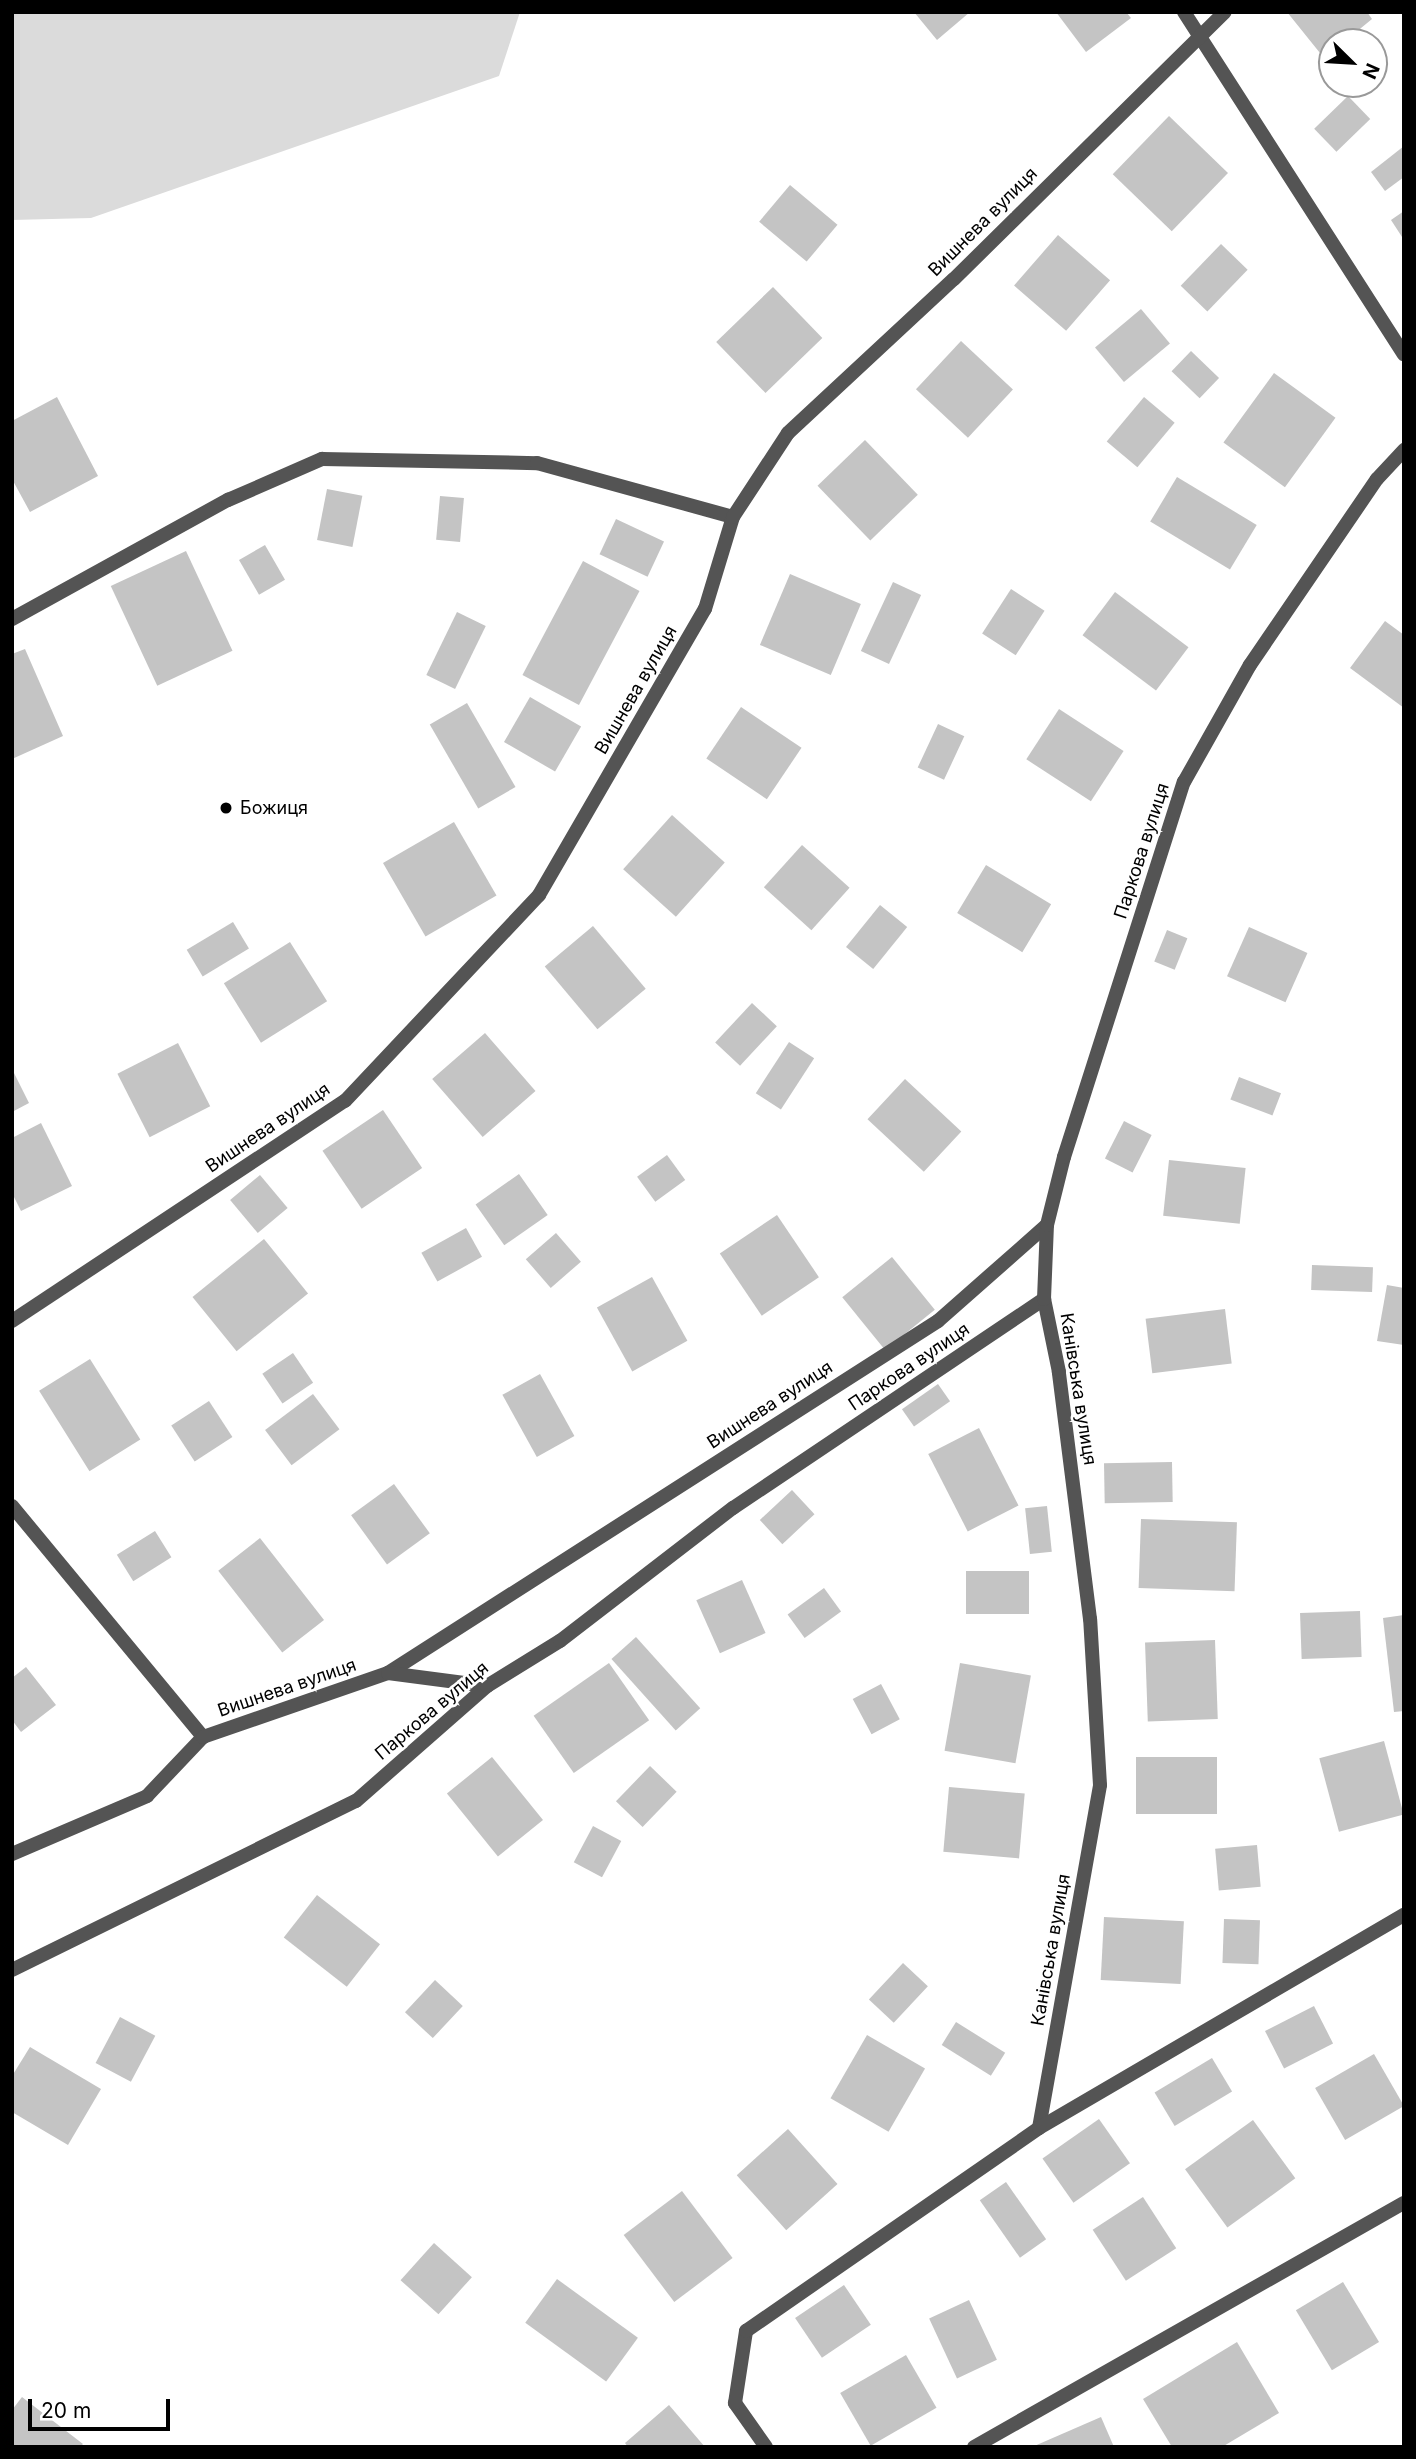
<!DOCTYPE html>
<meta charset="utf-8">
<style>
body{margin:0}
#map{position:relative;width:1416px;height:2459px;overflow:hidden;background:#fff;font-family:Inter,sans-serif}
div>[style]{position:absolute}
.green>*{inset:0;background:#dbdbdb}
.building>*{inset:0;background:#c4c4c4;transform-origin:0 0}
.service>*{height:14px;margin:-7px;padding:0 7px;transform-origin:7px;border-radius:7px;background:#545454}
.minor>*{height:14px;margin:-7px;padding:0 7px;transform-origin:7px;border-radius:7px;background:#545454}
.dots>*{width:19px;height:19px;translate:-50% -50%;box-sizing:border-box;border:4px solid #fff;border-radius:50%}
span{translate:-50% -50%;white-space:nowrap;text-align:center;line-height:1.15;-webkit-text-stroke:5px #fff;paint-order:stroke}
.street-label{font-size:18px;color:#000}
.poi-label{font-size:18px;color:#000}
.left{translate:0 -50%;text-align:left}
.frame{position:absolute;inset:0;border:14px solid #000;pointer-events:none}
.north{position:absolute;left:1318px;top:28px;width:70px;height:70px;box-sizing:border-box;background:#fff;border:2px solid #999;border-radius:50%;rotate:114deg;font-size:19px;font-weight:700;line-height:28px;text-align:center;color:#000}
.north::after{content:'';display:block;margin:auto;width:24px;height:32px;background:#000;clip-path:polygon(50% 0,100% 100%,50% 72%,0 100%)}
.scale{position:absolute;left:28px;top:2399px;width:142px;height:32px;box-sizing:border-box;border:4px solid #000;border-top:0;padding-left:9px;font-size:21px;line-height:24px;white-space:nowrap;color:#000;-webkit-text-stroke:5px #fff;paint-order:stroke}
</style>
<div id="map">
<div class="green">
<div style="clip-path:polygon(12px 12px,520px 12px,499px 76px,91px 218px,12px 220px)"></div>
</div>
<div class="building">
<div style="clip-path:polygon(914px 12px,970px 12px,937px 40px)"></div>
<div style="clip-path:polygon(1056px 12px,1126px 12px,1131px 18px,1086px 52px)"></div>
<div style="clip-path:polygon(1287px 12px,1367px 12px,1372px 19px,1344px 42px,1332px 42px,1332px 51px,1324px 58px)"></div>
<div style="left:1348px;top:96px;width:32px;height:47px;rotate:46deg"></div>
<div style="left:1169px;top:116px;width:82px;height:81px;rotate:44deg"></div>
<div style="clip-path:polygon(1404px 146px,1404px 177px,1385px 191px,1371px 172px)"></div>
<div style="left:790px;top:185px;width:62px;height:48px;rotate:40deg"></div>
<div style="clip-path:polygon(1404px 211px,1404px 240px,1391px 220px)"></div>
<div style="left:1058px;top:235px;width:69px;height:67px;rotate:41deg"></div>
<div style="left:1221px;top:244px;width:37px;height:58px;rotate:44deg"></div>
<div style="left:773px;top:287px;width:71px;height:79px;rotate:46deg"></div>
<div style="left:1141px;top:309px;width:45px;height:60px;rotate:50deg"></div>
<div style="left:961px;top:341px;width:71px;height:66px;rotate:43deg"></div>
<div style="left:1191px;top:351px;width:39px;height:28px;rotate:44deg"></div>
<div style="left:1274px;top:373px;width:76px;height:86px;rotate:36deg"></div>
<div style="clip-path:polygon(57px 397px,98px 476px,30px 512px,12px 479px,12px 421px)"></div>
<div style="left:1144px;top:397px;width:40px;height:58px;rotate:40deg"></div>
<div style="left:865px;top:440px;width:76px;height:66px;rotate:46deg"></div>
<div style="left:1177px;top:477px;width:93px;height:52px;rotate:31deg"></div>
<div style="left:327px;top:489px;width:36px;height:52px;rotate:11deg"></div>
<div style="left:440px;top:496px;width:24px;height:44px;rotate:5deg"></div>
<div style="left:616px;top:519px;width:53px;height:39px;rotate:25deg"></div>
<div style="left:265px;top:545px;width:40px;height:30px;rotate:60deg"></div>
<div style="left:186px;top:551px;width:110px;height:83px;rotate:65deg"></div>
<div style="left:583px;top:561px;width:64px;height:129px;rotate:28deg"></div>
<div style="left:790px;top:574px;width:77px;height:77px;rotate:23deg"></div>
<div style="left:893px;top:582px;width:31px;height:76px;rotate:25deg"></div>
<div style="left:1011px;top:589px;width:40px;height:53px;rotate:33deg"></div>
<div style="left:1115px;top:592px;width:92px;height:54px;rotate:37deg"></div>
<div style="left:457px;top:612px;width:32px;height:70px;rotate:26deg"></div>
<div style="clip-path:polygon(1385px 621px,1404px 635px,1404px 708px,1350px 668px)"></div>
<div style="clip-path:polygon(25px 649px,63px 736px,12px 759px,12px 654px)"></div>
<div style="left:530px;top:697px;width:59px;height:52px;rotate:30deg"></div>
<div style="left:467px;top:703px;width:97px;height:43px;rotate:60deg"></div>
<div style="left:741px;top:707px;width:73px;height:62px;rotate:34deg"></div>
<div style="left:1059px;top:709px;width:77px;height:60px;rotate:33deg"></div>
<div style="left:938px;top:724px;width:29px;height:48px;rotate:25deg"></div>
<div style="left:672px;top:815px;width:71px;height:73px;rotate:42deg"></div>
<div style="left:454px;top:822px;width:85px;height:82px;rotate:60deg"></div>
<div style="left:802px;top:845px;width:64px;height:57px;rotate:42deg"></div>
<div style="left:986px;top:865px;width:76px;height:56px;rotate:31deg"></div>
<div style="left:880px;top:905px;width:35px;height:54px;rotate:39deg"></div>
<div style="left:233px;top:922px;width:31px;height:54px;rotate:59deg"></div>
<div style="left:593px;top:926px;width:82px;height:63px;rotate:50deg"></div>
<div style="left:1249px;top:927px;width:64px;height:54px;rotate:24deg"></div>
<div style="left:1167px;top:930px;width:22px;height:34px;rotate:22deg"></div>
<div style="left:290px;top:942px;width:70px;height:78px;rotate:58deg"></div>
<div style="left:752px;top:1003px;width:34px;height:54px;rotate:43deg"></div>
<div style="left:485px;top:1033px;width:77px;height:70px;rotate:49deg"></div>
<div style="left:789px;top:1042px;width:30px;height:61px;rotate:33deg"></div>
<div style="left:178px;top:1043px;width:71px;height:68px;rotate:63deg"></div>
<div style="clip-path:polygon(12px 1069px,29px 1103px,12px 1112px)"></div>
<div style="left:1239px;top:1077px;width:45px;height:24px;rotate:21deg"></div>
<div style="left:905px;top:1079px;width:77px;height:55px;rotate:43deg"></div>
<div style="left:383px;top:1110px;width:70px;height:73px;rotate:56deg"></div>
<div style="left:1124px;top:1121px;width:31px;height:42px;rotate:27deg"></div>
<div style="clip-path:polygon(41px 1123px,72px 1186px,21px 1211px,12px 1193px,12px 1138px)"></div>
<div style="left:667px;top:1155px;width:31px;height:37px;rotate:54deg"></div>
<div style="left:1169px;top:1160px;width:77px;height:56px;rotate:6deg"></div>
<div style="left:519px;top:1174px;width:50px;height:53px;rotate:55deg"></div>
<div style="left:260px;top:1175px;width:43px;height:39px;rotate:50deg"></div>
<div style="left:777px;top:1215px;width:75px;height:69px;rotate:56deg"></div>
<div style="left:466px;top:1228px;width:33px;height:51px;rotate:61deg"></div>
<div style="left:556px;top:1233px;width:38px;height:40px;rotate:49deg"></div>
<div style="left:264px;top:1239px;width:70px;height:92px;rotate:51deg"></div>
<div style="left:892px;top:1257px;width:68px;height:64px;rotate:51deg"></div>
<div style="left:1312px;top:1265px;width:61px;height:25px;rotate:2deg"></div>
<div style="left:652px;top:1277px;width:73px;height:63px;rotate:61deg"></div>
<div style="clip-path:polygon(1387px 1285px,1404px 1288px,1404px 1345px,1377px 1341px)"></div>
<div style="left:1225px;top:1309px;width:55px;height:80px;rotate:83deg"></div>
<div style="left:293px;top:1353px;width:36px;height:37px;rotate:56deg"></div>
<div style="left:90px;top:1359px;width:95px;height:60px;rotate:58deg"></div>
<div style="left:540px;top:1374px;width:71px;height:43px;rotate:61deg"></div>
<div style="left:938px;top:1384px;width:21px;height:44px;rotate:55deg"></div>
<div style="left:313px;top:1394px;width:44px;height:60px;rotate:53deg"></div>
<div style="left:209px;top:1401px;width:43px;height:45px;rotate:57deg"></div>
<div style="left:979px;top:1428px;width:87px;height:57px;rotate:63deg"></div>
<div style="left:1172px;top:1462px;width:40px;height:68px;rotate:89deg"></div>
<div style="left:394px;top:1484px;width:61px;height:53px;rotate:54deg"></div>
<div style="left:792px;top:1490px;width:33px;height:44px;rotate:47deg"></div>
<div style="left:1047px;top:1506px;width:46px;height:22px;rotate:84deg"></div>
<div style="left:1141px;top:1519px;width:96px;height:69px;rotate:2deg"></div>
<div style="left:155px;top:1531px;width:31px;height:45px;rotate:58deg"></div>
<div style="left:260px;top:1538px;width:104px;height:53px;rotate:52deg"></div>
<div style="left:966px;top:1571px;width:63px;height:43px"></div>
<div style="left:742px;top:1580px;width:58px;height:50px;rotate:66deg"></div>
<div style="left:824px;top:1588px;width:29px;height:45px;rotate:54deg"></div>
<div style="left:1360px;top:1611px;width:46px;height:60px;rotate:88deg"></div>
<div style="clip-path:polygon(1404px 1615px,1404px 1711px,1394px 1712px,1383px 1618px)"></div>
<div style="left:636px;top:1637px;width:96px;height:33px;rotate:48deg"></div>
<div style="left:1215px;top:1640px;width:79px;height:70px;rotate:88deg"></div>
<div style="left:609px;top:1663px;width:70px;height:92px;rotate:55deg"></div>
<div style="left:960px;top:1663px;width:72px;height:89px;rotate:10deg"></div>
<div style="clip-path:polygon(26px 1667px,56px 1705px,21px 1732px,12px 1720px,12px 1678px)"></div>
<div style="left:881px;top:1684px;width:40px;height:32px;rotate:62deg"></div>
<div style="left:1384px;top:1741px;width:76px;height:67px;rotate:75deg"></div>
<div style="left:492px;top:1757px;width:81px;height:58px;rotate:51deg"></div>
<div style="left:1136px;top:1757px;width:81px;height:57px"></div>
<div style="left:650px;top:1766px;width:37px;height:49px;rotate:44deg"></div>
<div style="left:949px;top:1787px;width:76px;height:65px;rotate:5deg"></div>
<div style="left:593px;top:1826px;width:32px;height:41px;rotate:28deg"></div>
<div style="left:1257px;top:1845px;width:42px;height:42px;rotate:85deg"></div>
<div style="left:317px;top:1895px;width:80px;height:54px;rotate:38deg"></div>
<div style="left:1104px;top:1917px;width:80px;height:63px;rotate:3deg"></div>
<div style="left:1224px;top:1919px;width:36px;height:44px;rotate:2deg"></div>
<div style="left:903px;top:1963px;width:34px;height:50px;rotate:43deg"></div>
<div style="left:435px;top:1980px;width:38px;height:44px;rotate:43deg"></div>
<div style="left:1314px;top:2006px;width:42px;height:55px;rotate:63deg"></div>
<div style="left:120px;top:2017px;width:40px;height:52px;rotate:28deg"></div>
<div style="left:956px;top:2022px;width:58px;height:27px;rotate:32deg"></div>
<div style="left:867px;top:2035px;width:67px;height:73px;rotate:30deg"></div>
<div style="clip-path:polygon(30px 2047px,101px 2089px,68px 2145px,12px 2112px,12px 2076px)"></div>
<div style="left:1374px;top:2054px;width:60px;height:68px;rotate:60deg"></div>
<div style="left:1212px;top:2058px;width:39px;height:67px;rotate:59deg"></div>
<div style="left:1099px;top:2119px;width:54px;height:69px;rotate:55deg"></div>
<div style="left:1253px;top:2120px;width:72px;height:84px;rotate:54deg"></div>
<div style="left:788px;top:2129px;width:74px;height:69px;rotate:48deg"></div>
<div style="left:1006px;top:2182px;width:70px;height:32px;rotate:55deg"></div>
<div style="left:682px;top:2191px;width:84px;height:73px;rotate:53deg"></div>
<div style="left:1143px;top:2197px;width:61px;height:60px;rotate:57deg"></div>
<div style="left:434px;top:2243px;width:51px;height:50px;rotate:42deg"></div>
<div style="left:557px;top:2279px;width:100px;height:54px;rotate:36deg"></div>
<div style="left:1343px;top:2282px;width:70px;height:55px;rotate:59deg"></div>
<div style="left:844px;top:2285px;width:48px;height:59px;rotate:56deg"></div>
<div style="left:969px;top:2300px;width:66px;height:44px;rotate:65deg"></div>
<div style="clip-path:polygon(1237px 2342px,1279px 2413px,1222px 2447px,1172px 2447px,1143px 2399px)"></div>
<div style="left:906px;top:2355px;width:61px;height:76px;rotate:60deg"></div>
<div style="clip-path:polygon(22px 2397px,83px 2444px,80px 2447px,12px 2447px,12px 2410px)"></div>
<div style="clip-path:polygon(669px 2405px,705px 2447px,628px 2447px,625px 2443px)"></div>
<div style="clip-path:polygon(1101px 2417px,1114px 2447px,1032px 2447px)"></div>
</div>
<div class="service">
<div style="left:12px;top:1854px;width:147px;rotate:-23.2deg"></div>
<div style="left:147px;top:1796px;width:81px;rotate:-46.5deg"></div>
</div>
<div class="minor">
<div style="left:1184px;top:12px;width:407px;rotate:57.3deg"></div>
<div style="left:12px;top:619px;width:247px;rotate:-28.9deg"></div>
<div style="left:228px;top:500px;width:103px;rotate:-23.6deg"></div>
<div style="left:322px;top:459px;width:215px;rotate:1.1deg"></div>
<div style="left:537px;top:463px;width:203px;rotate:15.4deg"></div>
<div style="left:12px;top:1321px;width:399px;rotate:-33.5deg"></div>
<div style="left:345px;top:1101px;width:283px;rotate:-46.7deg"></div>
<div style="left:539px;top:895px;width:331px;rotate:-59.9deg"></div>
<div style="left:705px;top:609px;width:96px;rotate:-73.1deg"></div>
<div style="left:733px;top:517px;width:100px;rotate:-56.8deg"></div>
<div style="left:788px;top:433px;width:226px;rotate:-42.9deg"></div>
<div style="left:954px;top:279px;width:380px;rotate:-44.6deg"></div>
<div style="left:12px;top:1506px;width:300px;rotate:50.4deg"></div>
<div style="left:203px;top:1737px;width:196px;rotate:-19.1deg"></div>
<div style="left:388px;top:1673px;width:653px;rotate:-32.62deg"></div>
<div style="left:938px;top:1321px;width:145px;rotate:-41.4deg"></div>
<div style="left:388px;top:1673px;width:100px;rotate:7.5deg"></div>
<div style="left:12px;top:1970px;width:383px;rotate:-26.2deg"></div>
<div style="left:356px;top:1801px;width:174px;rotate:-41.3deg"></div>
<div style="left:487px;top:1686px;width:86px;rotate:-31.7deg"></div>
<div style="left:560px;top:1641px;width:218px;rotate:-37.6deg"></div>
<div style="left:733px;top:1508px;width:375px;rotate:-33.9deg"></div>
<div style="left:1039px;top:2128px;width:348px;rotate:-79.9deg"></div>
<div style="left:1100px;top:1785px;width:166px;rotate:-93.4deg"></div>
<div style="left:1090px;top:1619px;width:249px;rotate:-97.2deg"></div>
<div style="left:1059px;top:1372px;width:75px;rotate:-101.6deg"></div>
<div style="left:1044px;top:1299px;width:74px;rotate:-87.7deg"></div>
<div style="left:1047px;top:1225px;width:70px;rotate:-76deg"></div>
<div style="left:1064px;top:1157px;width:394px;rotate:-72.3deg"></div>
<div style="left:1184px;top:782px;width:134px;rotate:-60.6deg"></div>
<div style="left:1250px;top:665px;width:225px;rotate:-55.7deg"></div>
<div style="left:1377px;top:479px;width:40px;rotate:-47deg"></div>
<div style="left:766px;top:2447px;width:54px;rotate:-125.2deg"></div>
<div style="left:735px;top:2403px;width:73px;rotate:-81.3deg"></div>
<div style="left:746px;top:2331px;width:356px;rotate:-34.7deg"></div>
<div style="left:1039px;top:2128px;width:423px;rotate:-30.3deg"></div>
<div style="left:974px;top:2447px;width:494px;rotate:-29.6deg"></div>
</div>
<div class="dots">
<div style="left:226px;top:808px;background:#000"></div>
</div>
<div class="street-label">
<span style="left:983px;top:222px;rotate:-45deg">Вишнева вулиця</span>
<span style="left:636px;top:690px;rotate:-60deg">Вишнева вулиця</span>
<span style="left:1142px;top:851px;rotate:-72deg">Паркова вулиця</span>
<span style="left:268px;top:1128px;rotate:-34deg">Вишнева вулиця</span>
<span style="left:909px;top:1367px;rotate:-34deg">Паркова вулиця</span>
<span style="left:1078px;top:1389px;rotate:81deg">Канівська вулиця</span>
<span style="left:770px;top:1405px;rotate:-33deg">Вишнева вулиця</span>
<span style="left:287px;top:1688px;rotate:-19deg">Вишнева вулиця</span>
<span style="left:432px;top:1711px;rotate:-40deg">Паркова вулиця</span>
<span style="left:1051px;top:1950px;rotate:-80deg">Канівська вулиця</span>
</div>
<div class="poi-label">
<span class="left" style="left:240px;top:808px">Божиця</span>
</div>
<div class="frame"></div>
<div class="north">N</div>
<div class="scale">20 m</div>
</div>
